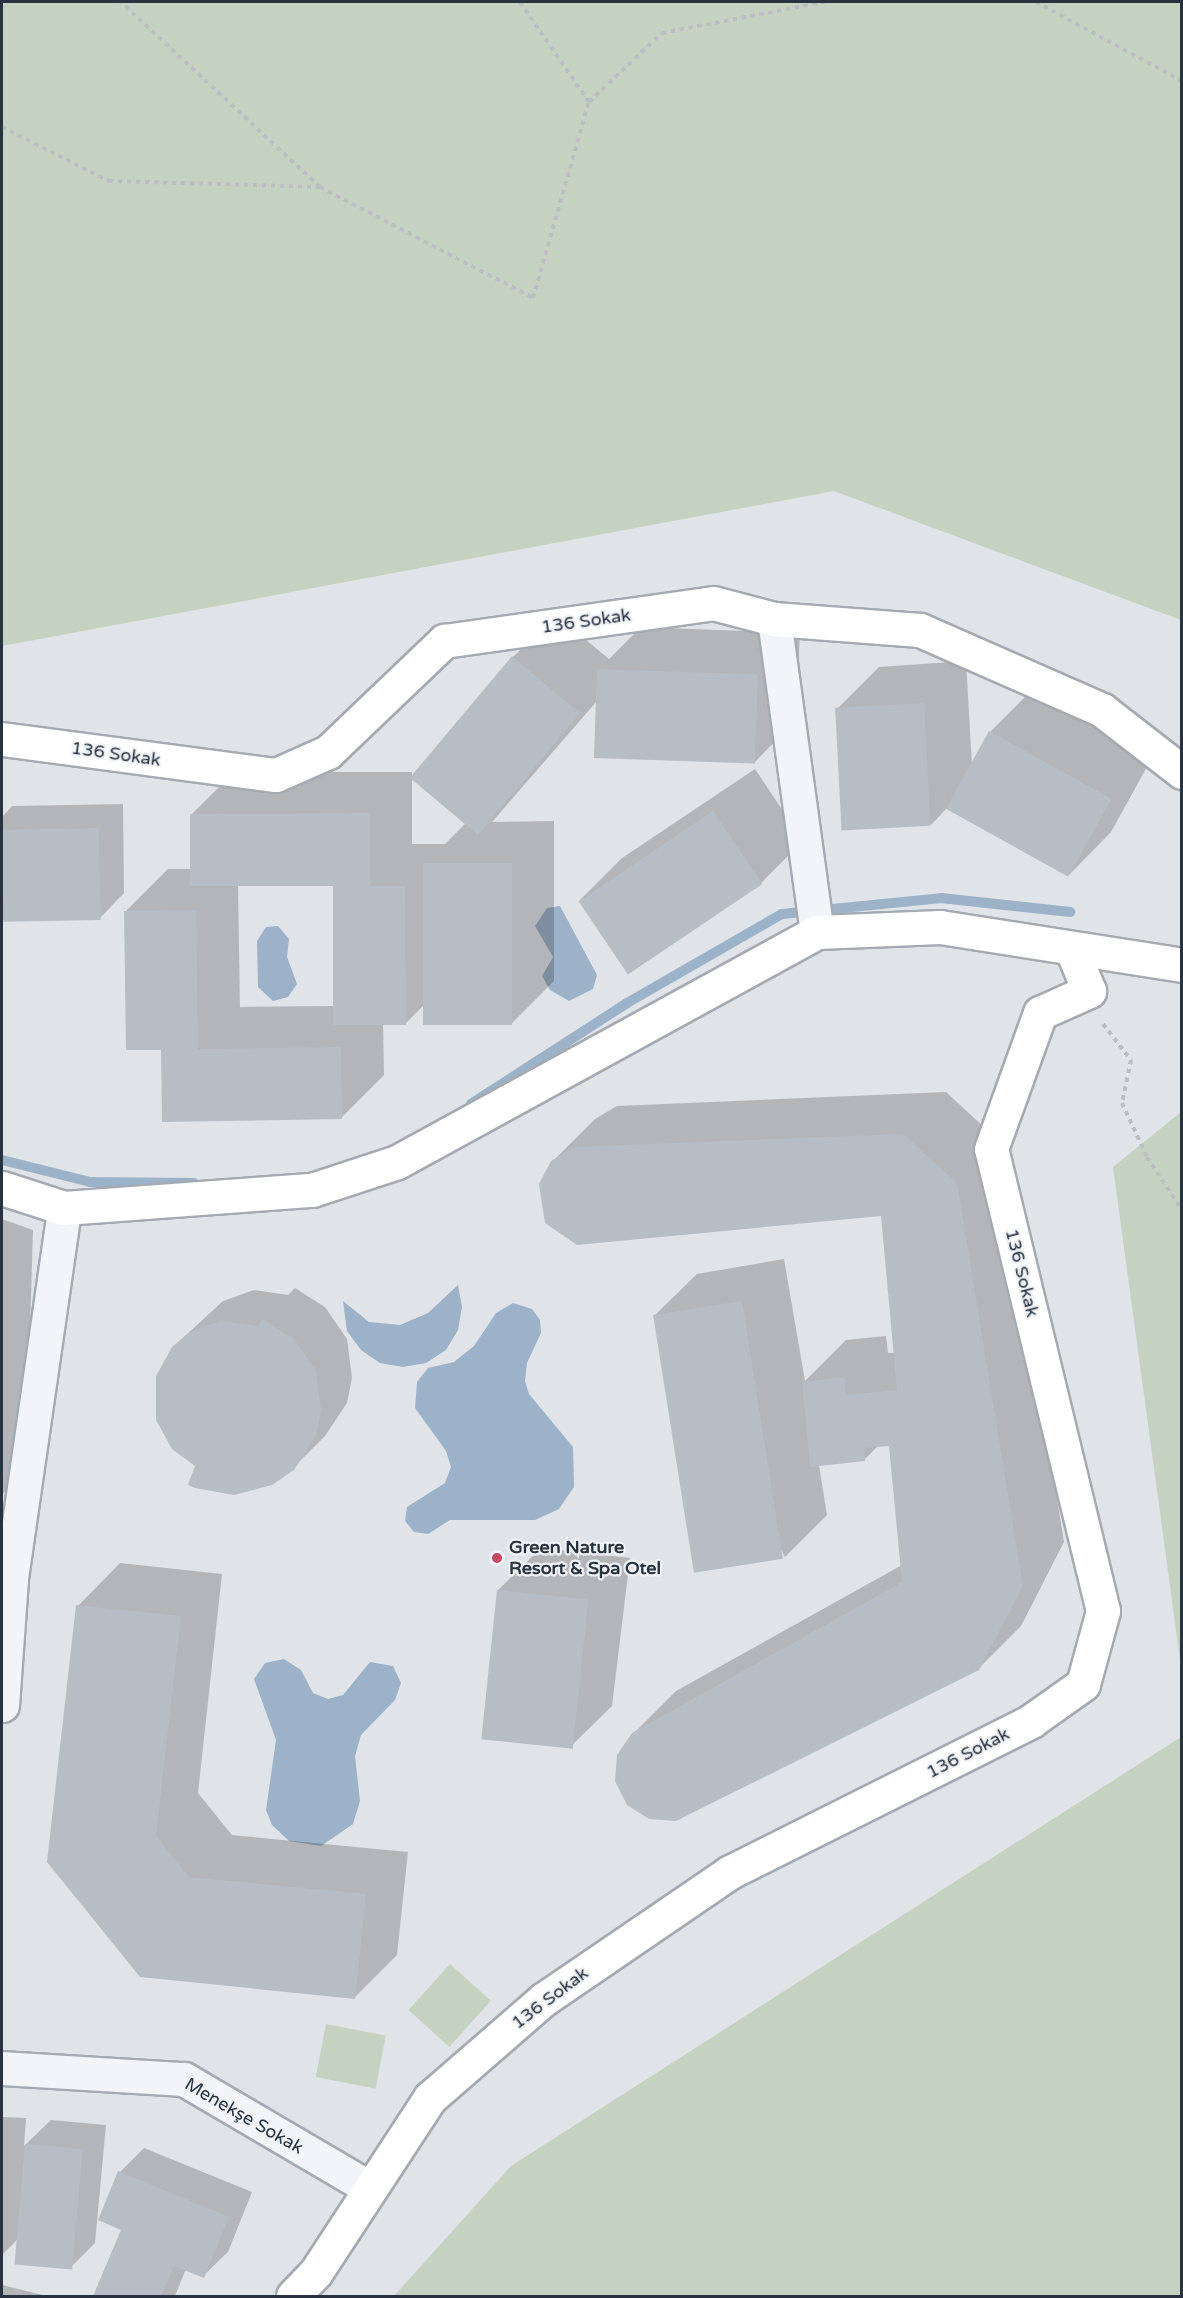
<!DOCTYPE html>
<meta charset="utf-8">
<style>
body{margin:0}
#map{position:relative;width:1183px;height:2298px;overflow:hidden;background:#e0e3e8;font-family:"Varela Round",sans-serif}
div>[style]{position:absolute}
.green>*{inset:0;background:#c6d2c1;transform-origin:0 0}
.water>*{inset:0;background:#9bb2c8}
.shadow>*{inset:0;background:#0003}
.stream>*{height:10px;margin:-5px;padding:0 5px;transform-origin:5px;border-radius:5px;background:#9bb2c8}
.building>*{inset:0;background:#b7bdc5;transform-origin:0 0}
.path>*{height:4px;margin-top:-2px;transform-origin:0;background:repeating-linear-gradient(90deg,#babec3 0 4.5px,transparent 0 9px)}
.roads{filter:drop-shadow(2px 0 #a5aab2) drop-shadow(-2px 0 #a5aab2) drop-shadow(0 2px #a5aab2) drop-shadow(0 -2px #a5aab2)}
.street>*{height:33px;margin:-16.5px;padding:0 16.5px;transform-origin:16.5px;border-radius:16.5px;background:#f2f4f7}
.secondary>*{height:33px;margin:-16.5px;padding:0 16.5px;transform-origin:16.5px;border-radius:16.5px;background:#fff}
.dots>*{width:16px;height:16px;translate:-50% -50%;box-sizing:border-box;border:3px solid #eff2f6;border-radius:50%}
span{translate:-50% -50%;white-space:nowrap;text-align:center;line-height:1.15;-webkit-text-stroke:4.5px #eff2f6;paint-order:stroke}
.street-label{font-size:18px;color:#29323f}
.poi-label{font-size:18px;color:#29323f;font-weight:700}
.left{translate:0 -50%;text-align:left}
.frame{position:absolute;inset:0;border:3px solid #29323f;pointer-events:none}
</style>
<div id="map">
<div class="green">
<div style="clip-path:polygon(2px 2px,1181px 2px,1181px 620px,834px 491px,2px 646px)"></div>
<div style="clip-path:polygon(1181px 1112px,1181px 1667px,1113px 1167px)"></div>
<div style="clip-path:polygon(1181px 1737px,1181px 2296px,394px 2296px,511px 2166px)"></div>
<div style="left:450px;top:1964px;width:55px;height:62px;rotate:42deg"></div>
<div style="left:326px;top:2024px;width:61px;height:54px;rotate:11deg"></div>
</div>
<div class="water">
<div style="clip-path:polygon(560px 906px,597px 975px,593px 989px,569px 1001px,550px 990px,542px 976px,553px 957px,535px 926px,547px 908px)"></div>
<div style="clip-path:polygon(278px 926px,289px 939px,287px 957px,297px 984px,288px 997px,273px 1001px,258px 987px,257px 941px,266px 927px)"></div>
<div style="clip-path:polygon(458px 1285px,462px 1307px,458px 1330px,446px 1350px,426px 1363px,403px 1367px,380px 1363px,361px 1350px,347px 1331px,343px 1301px,369px 1322px,400px 1325px,428px 1313px)"></div>
<div style="clip-path:polygon(513px 1303px,532px 1309px,540px 1320px,541px 1333px,527px 1363px,525px 1381px,529px 1394px,573px 1447px,574px 1487px,559px 1509px,535px 1520px,450px 1520px,428px 1534px,414px 1532px,405px 1521px,407px 1507px,445px 1483px,451px 1467px,446px 1451px,415px 1408px,417px 1382px,428px 1368px,454px 1362px,474px 1346px,496px 1313px)"></div>
<div style="clip-path:polygon(284px 1659px,301px 1670px,313px 1693px,328px 1699px,343px 1695px,370px 1662px,393px 1666px,401px 1683px,395px 1700px,361px 1735px,355px 1756px,360px 1801px,353px 1824px,321px 1846px,289px 1841px,272px 1825px,266px 1810px,276px 1740px,254px 1679px,265px 1663px)"></div>
</div>
<div class="shadow">
<div style="clip-path:polygon(evenodd,556px 615px,609px 659px,641px 627px,800px 633px,796px 720px,754px 763px,597px 701px,492px 822px,554px 821px,554px 981px,512px 1023px,425px 1004px,405px 1024px,383px 1024px,384px 1075px,341px 1118px,162px 1048px,125px 912px,168px 869px,191px 869px,191px 815px,234px 772px,412px 772px,412px 844px,445px 844px,466px 823px,513px 657px,556px 615px,335px 884px,334px 1006px,240px 1007px,238px 885px,335px 884px)"></div>
<div style="clip-path:polygon(966px 661px,972px 765px,990px 732px,1032px 690px,1153px 756px,1111px 832px,1069px 875px,947px 808px,931px 825px,836px 710px,879px 667px)"></div>
<div style="clip-path:polygon(755px 769px,803px 841px,761px 883px,579px 901px,622px 858px)"></div>
<div style="clip-path:polygon(123px 804px,124px 893px,100px 918px,2px 920px,2px 817px,12px 806px)"></div>
<div style="clip-path:polygon(946px 1092px,999px 1141px,1064px 1542px,1021px 1626px,978px 1669px,633px 1734px,676px 1691px,902px 1565px,891px 1444px,879px 1445px,864px 1460px,819px 1465px,827px 1515px,785px 1557px,654px 1316px,697px 1274px,784px 1259px,805px 1381px,846px 1340px,886px 1336px,888px 1353px,895px 1353px,882px 1214px,552px 1162px,595px 1119px,617px 1106px)"></div>
<div style="clip-path:polygon(2px 1219px,33px 1230px,26px 1466px,2px 1495px)"></div>
<div style="clip-path:polygon(295px 1288px,325px 1307px,347px 1339px,352px 1378px,347px 1403px,325px 1436px,293px 1468px,196px 1465px,173px 1347px,223px 1301px,254px 1290px,288px 1295px)"></div>
<div style="clip-path:polygon(541px 1548px,630px 1558px,612px 1706px,569px 1748px,498px 1590px)"></div>
<div style="clip-path:polygon(120px 1563px,222px 1574px,198px 1793px,232px 1835px,408px 1852px,397px 1955px,355px 1997px,49px 1862px,78px 1606px)"></div>
<div style="clip-path:polygon(2px 2117px,26px 2118px,24px 2146px,51px 2120px,106px 2125px,95px 2243px,70px 2268px,17px 2240px,2px 2255px)"></div>
<div style="clip-path:polygon(144px 2148px,252px 2192px,228px 2252px,203px 2276px,186px 2269px,175px 2296px,94px 2296px,122px 2229px,120px 2172px)"></div>
<div style="clip-path:polygon(2px 2285px,47px 2296px,2px 2296px)"></div>
</div>
<div class="stream">
<div style="left:471px;top:1104px;width:186px;rotate:-32.9deg"></div>
<div style="left:627px;top:1003px;width:179px;rotate:-29.9deg"></div>
<div style="left:782px;top:914px;width:160px;rotate:-5.7deg"></div>
<div style="left:941px;top:898px;width:130px;rotate:6.2deg"></div>
<div style="left:2px;top:1160px;width:91px;rotate:14deg"></div>
<div style="left:90px;top:1182px;width:104px;rotate:0.6deg"></div>
</div>
<div class="building">
<div style="left:512px;top:656px;width:89px;height:159px;rotate:40deg"></div>
<div style="left:597px;top:669px;width:161px;height:89px;rotate:2deg"></div>
<div style="left:924px;top:703px;width:123px;height:89px;rotate:87deg"></div>
<div style="left:989px;top:731px;width:140px;height:89px;rotate:29deg"></div>
<div style="left:713px;top:811px;width:88px;height:162px;rotate:56deg"></div>
<div style="clip-path:polygon(370px 813px,370px 886px,405px 886px,406px 1025px,333px 1025px,333px 886px,190px 886px,190px 814px)"></div>
<div style="left:99px;top:828px;width:92px;height:97px;rotate:89deg"></div>
<div style="left:512px;top:863px;width:162px;height:89px;rotate:90deg"></div>
<div style="clip-path:polygon(196px 910px,198px 1049px,341px 1047px,342px 1119px,162px 1122px,161px 1050px,126px 1050px,124px 911px)"></div>
<div style="clip-path:polygon(903px 1134px,957px 1183px,1023px 1586px,979px 1670px,676px 1821px,649px 1819px,627px 1805px,615px 1781px,617px 1755px,632px 1733px,902px 1582px,889px 1446px,864px 1448px,865px 1461px,810px 1467px,802px 1382px,844px 1377px,846px 1395px,897px 1390px,881px 1216px,577px 1245px,545px 1223px,539px 1184px,551px 1161px,574px 1147px)"></div>
<div style="left:742px;top:1301px;width:261px;height:90px;rotate:81deg"></div>
<div style="clip-path:polygon(262px 1319px,294px 1339px,316px 1371px,321px 1410px,316px 1436px,294px 1470px,272px 1485px,234px 1495px,195px 1488px,188px 1485px,195px 1466px,172px 1449px,156px 1420px,156px 1376px,172px 1347px,190px 1332px,221px 1321px,258px 1326px)"></div>
<div style="left:497px;top:1590px;width:92px;height:150px;rotate:6deg"></div>
<div style="clip-path:polygon(76px 1605px,181px 1616px,156px 1836px,189px 1877px,366px 1894px,355px 1999px,140px 1977px,47px 1862px)"></div>
<div style="left:25px;top:2144px;width:58px;height:121px;rotate:5deg"></div>
<div style="clip-path:polygon(118px 2171px,229px 2217px,204px 2278px,174px 2266px,161px 2296px,93px 2296px,121px 2230px,98px 2220px)"></div>
</div>
<div class="path">
<div style="left:520px;top:2px;width:121px;rotate:55.4deg"></div>
<div style="left:1036px;top:2px;width:166px;rotate:28.4deg"></div>
<div style="left:2px;top:127px;width:120px;rotate:26.8deg"></div>
<div style="left:109px;top:181px;width:211px;rotate:1.6deg"></div>
<div style="left:320px;top:187px;width:272px;rotate:-137.1deg"></div>
<div style="left:320px;top:187px;width:240px;rotate:27.5deg"></div>
<div style="left:533px;top:298px;width:204px;rotate:-74.1deg"></div>
<div style="left:589px;top:102px;width:100px;rotate:-43.4deg"></div>
<div style="left:662px;top:33px;width:166px;rotate:-10.8deg"></div>
<div style="left:1103px;top:1024px;width:46px;rotate:52.1deg"></div>
<div style="left:1131px;top:1060px;width:44px;rotate:101.8deg"></div>
<div style="left:1122px;top:1103px;width:60px;rotate:65.2deg"></div>
<div style="left:1147px;top:1157px;width:64px;rotate:56.6deg"></div>
</div>
<div class="roads">
<div class="street">
<div style="left:774px;top:619px;width:316px;rotate:82.2deg"></div>
<div style="left:2px;top:1705px;width:127px;rotate:-85.9deg"></div>
<div style="left:11px;top:1578px;width:374px;rotate:-81.8deg"></div>
<div style="left:2px;top:2068px;width:182px;rotate:3.5deg"></div>
<div style="left:184px;top:2079px;width:216px;rotate:30.4deg"></div>
</div>
<div class="secondary">
<div style="left:2px;top:739px;width:276px;rotate:7.5deg"></div>
<div style="left:276px;top:775px;width:57px;rotate:-23.9deg"></div>
<div style="left:328px;top:752px;width:161px;rotate:-43.7deg"></div>
<div style="left:444px;top:641px;width:272px;rotate:-8deg"></div>
<div style="left:713px;top:603px;width:63px;rotate:14.7deg"></div>
<div style="left:774px;top:619px;width:146px;rotate:4.3deg"></div>
<div style="left:920px;top:630px;width:199px;rotate:23.7deg"></div>
<div style="left:1102px;top:710px;width:101px;rotate:37.8deg"></div>
<div style="left:2px;top:1188px;width:65px;rotate:17.9deg"></div>
<div style="left:64px;top:1208px;width:249px;rotate:-4.2deg"></div>
<div style="left:312px;top:1190px;width:89px;rotate:-18.2deg"></div>
<div style="left:397px;top:1162px;width:479px;rotate:-28.7deg"></div>
<div style="left:817px;top:932px;width:123px;rotate:-2.3deg"></div>
<div style="left:940px;top:927px;width:245px;rotate:8.9deg"></div>
<div style="left:293px;top:2296px;width:33px;rotate:-46deg"></div>
<div style="left:316px;top:2272px;width:208px;rotate:-56.8deg"></div>
<div style="left:430px;top:2098px;width:151px;rotate:-41deg"></div>
<div style="left:544px;top:1999px;width:225px;rotate:-34.3deg"></div>
<div style="left:730px;top:1872px;width:337px;rotate:-26.6deg"></div>
<div style="left:1031px;top:1721px;width:64px;rotate:-35.4deg"></div>
<div style="left:1083px;top:1684px;width:76px;rotate:-74.7deg"></div>
<div style="left:1103px;top:1611px;width:475px;rotate:-103.6deg"></div>
<div style="left:991px;top:1149px;width:145px;rotate:-70.2deg"></div>
<div style="left:1040px;top:1013px;width:54px;rotate:-24.2deg"></div>
<div style="left:1089px;top:991px;width:42px;rotate:-112.3deg"></div>
</div>
</div>
<div class="dots">
<div style="left:497px;top:1558px;background:#cb475f"></div>
</div>
<div class="street-label">
<span style="left:586px;top:621px;rotate:-8deg">136 Sokak</span>
<span style="left:116px;top:754px;rotate:8deg">136 Sokak</span>
<span style="left:1022px;top:1273px;rotate:76deg">136 Sokak</span>
<span style="left:968px;top:1753px;rotate:-27deg">136 Sokak</span>
<span style="left:550px;top:1998px;rotate:-37deg">136 Sokak</span>
<span style="left:244px;top:2116px;rotate:30deg">Menekşe Sokak</span>
</div>
<div class="poi-label">
<span class="left" style="left:509px;top:1558px">Green Nature<br>Resort &amp; Spa Otel</span>
</div>
<div class="frame"></div>
</div>
